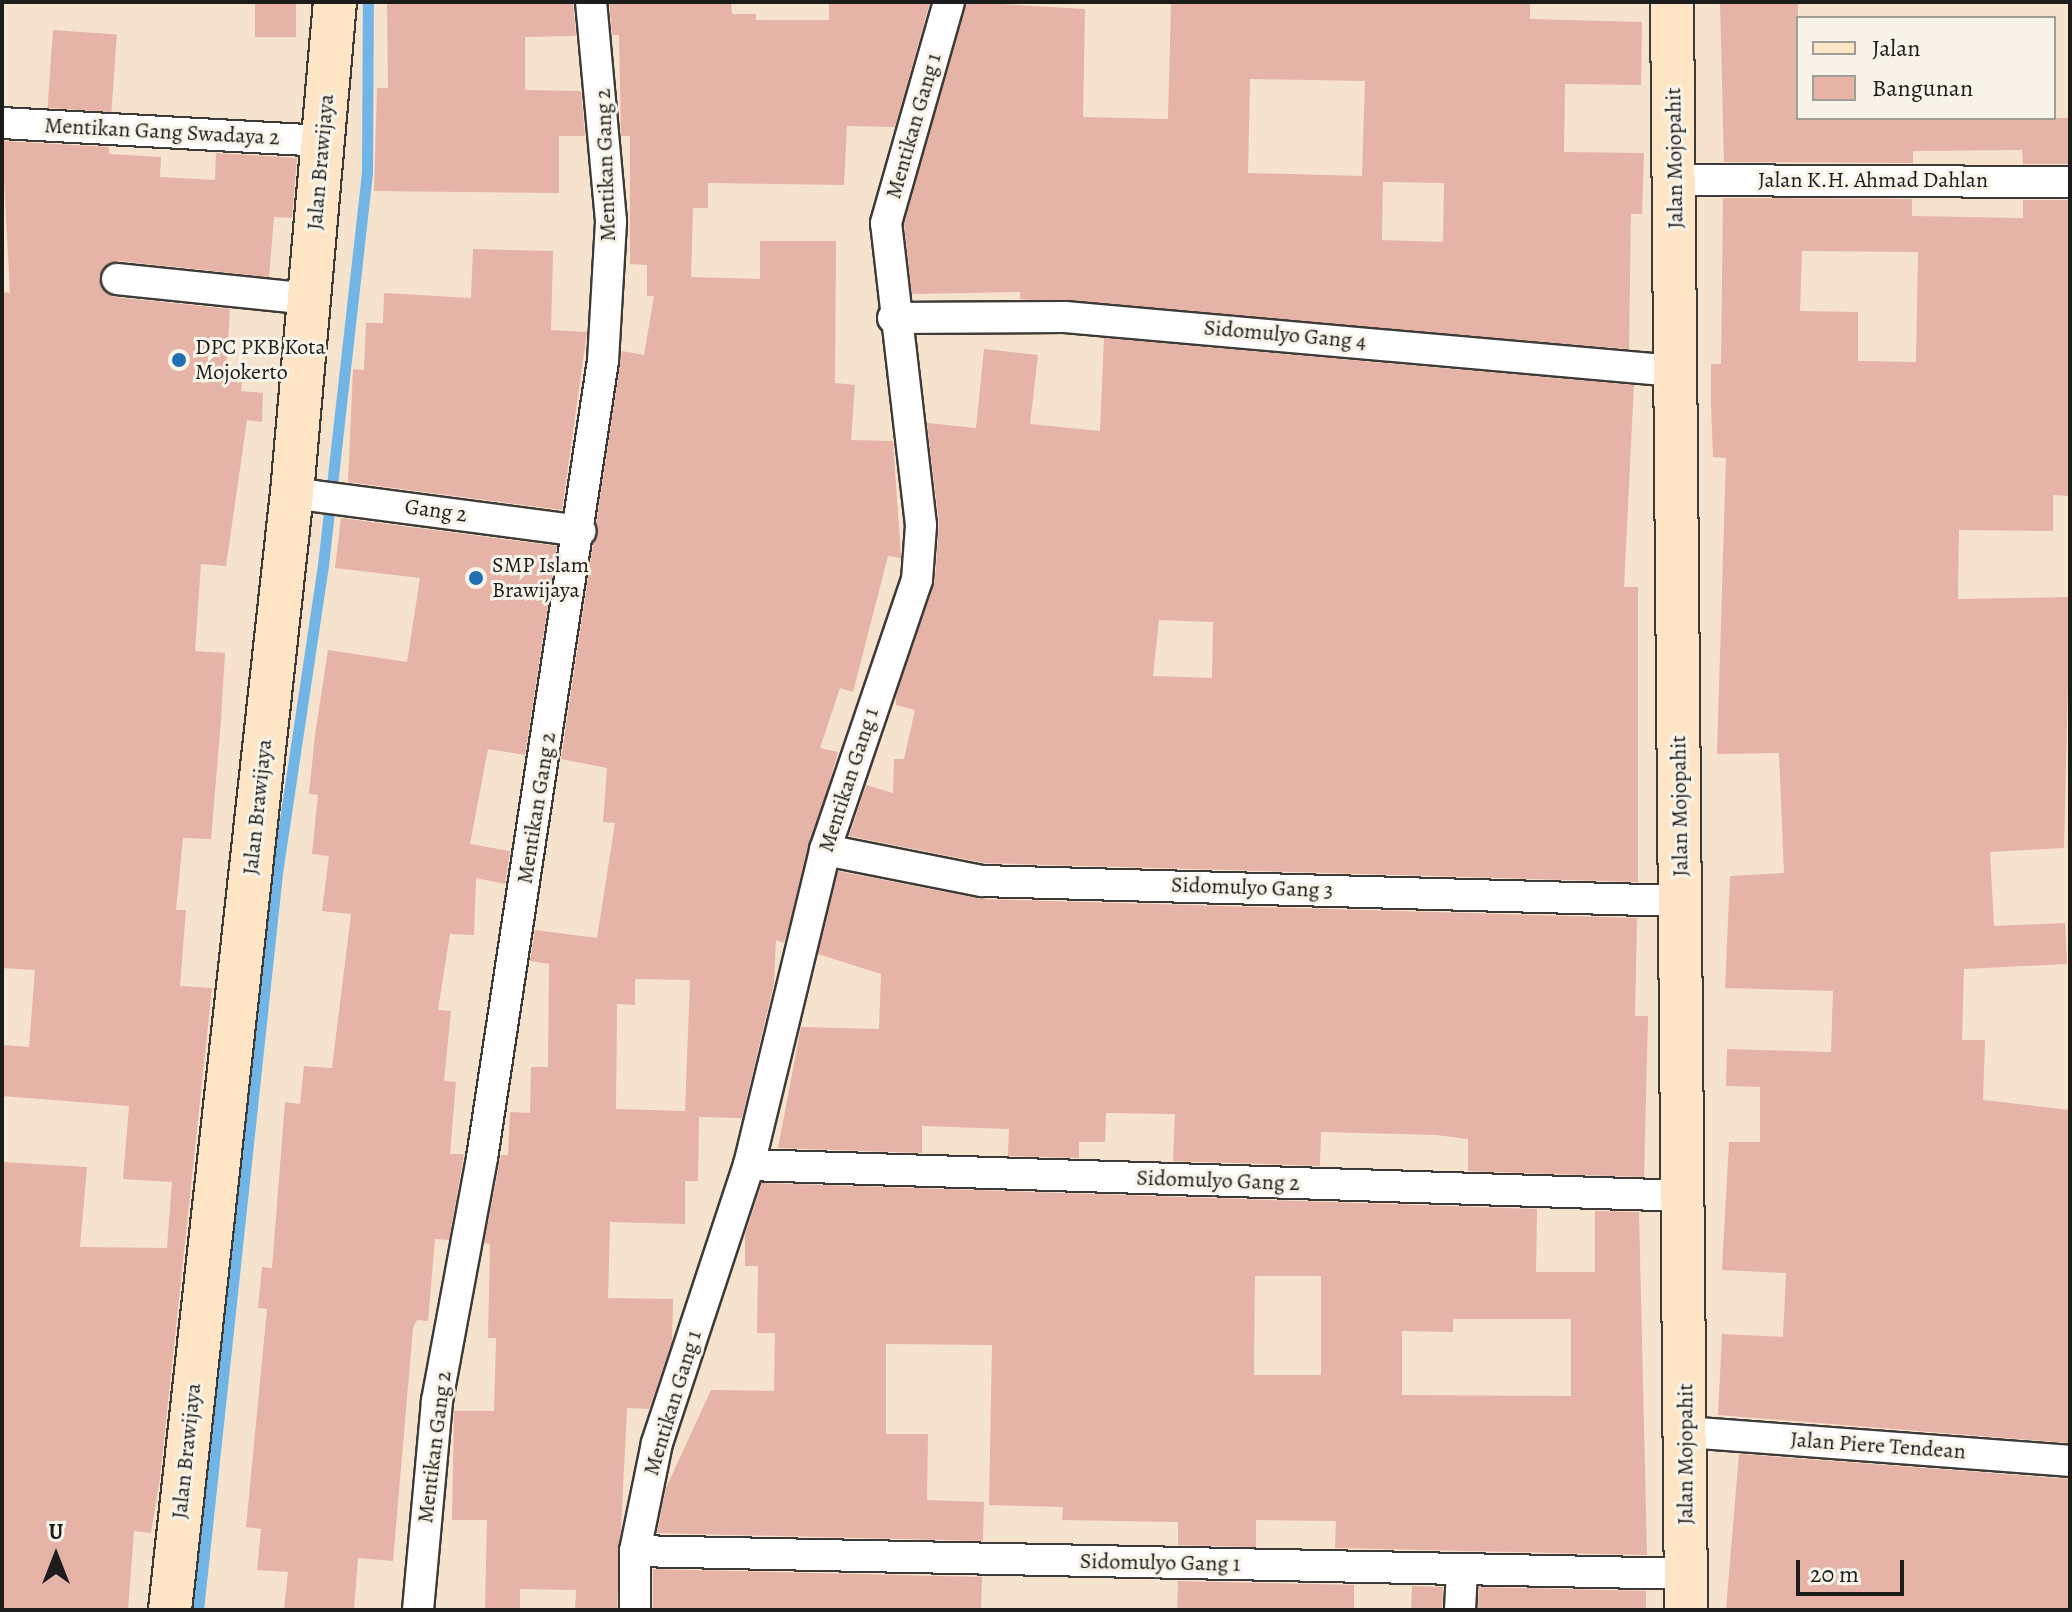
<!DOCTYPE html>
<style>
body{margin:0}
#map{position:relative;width:2072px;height:1612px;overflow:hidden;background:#f5e3cd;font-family:Alegreya,serif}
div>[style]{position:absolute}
.stream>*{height:11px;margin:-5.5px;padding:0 5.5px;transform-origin:5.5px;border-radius:5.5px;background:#70b5e6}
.building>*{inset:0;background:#e6b3a7;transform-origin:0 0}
.roads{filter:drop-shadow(2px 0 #3d3a37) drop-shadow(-2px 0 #3d3a37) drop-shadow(0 2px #3d3a37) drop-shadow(0 -2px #3d3a37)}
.street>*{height:30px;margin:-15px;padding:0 15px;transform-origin:15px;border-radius:15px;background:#fff}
.secondary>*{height:42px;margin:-21px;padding:0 21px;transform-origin:21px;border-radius:21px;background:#fde5c5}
.dots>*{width:22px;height:22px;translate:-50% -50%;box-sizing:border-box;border:4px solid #f7f3e8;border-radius:50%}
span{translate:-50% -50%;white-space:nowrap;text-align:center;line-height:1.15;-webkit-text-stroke:6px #f7f3e8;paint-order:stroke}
.street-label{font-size:22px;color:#1c1c1c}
.poi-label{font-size:22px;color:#1c1c1c}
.left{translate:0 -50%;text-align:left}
.frame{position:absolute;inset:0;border:4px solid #1c1c1c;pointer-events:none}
.legend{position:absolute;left:1796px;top:16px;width:260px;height:104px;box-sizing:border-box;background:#f7f3e8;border:2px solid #9f9d96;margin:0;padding:10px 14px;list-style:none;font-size:24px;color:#1c1c1c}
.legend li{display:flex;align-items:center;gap:16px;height:40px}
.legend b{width:40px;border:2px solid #9f9d96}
.north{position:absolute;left:16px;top:1516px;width:80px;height:80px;-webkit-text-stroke:6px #f7f3e8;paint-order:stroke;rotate:0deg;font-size:22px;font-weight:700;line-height:32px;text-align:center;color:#1c1c1c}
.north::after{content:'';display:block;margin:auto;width:28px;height:36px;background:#1c1c1c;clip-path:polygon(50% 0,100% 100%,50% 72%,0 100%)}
.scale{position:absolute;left:1796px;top:1560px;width:108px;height:36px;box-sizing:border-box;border:4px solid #1c1c1c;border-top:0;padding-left:10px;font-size:24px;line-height:28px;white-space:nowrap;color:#1c1c1c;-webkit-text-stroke:6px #f7f3e8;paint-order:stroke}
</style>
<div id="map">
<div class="stream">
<div style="left:198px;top:1610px;width:741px;rotate:-83.88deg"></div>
<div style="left:277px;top:873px;width:311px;rotate:-81.5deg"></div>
<div style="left:323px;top:565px;width:395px;rotate:-83.6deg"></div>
<div style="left:367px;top:172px;width:170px;rotate:-89.7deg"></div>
</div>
<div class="building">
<div style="left:255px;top:2px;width:41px;height:35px"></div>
<div style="clip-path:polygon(387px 2px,573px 2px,576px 36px,525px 37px,525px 90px,581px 91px,585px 136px,559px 136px,559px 193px,374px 191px,377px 88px,388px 88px)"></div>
<div style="clip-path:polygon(evenodd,609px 2px,731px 2px,732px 14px,756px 14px,756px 20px,829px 20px,829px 2px,930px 2px,895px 127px,847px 126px,844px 185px,708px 183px,708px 208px,693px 208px,691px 277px,760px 279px,760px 241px,836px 241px,835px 383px,855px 385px,851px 440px,893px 441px,901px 558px,888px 556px,853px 692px,840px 688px,820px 748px,838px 752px,784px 943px,776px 940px,774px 983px,742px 1118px,699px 1117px,698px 1181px,685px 1181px,685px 1224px,610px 1222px,608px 1298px,673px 1299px,672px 1342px,649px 1409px,627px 1408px,617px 1610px,575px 1610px,576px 1590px,520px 1589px,520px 1610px,485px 1610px,487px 1520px,452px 1520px,454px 1411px,494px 1411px,496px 1338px,488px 1338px,490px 1244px,484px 1243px,501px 1155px,508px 1155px,510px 1112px,530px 1113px,531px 1067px,548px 1067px,549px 964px,530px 961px,535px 930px,597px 938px,615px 823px,603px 822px,607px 768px,561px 759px,622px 351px,644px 355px,654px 296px,647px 296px,647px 265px,630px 264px,630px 136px,621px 136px,619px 35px,612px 35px,609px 2px,635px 979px,690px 980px,685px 1111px,616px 1109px,617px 1004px,635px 1005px,635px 979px)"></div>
<div style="clip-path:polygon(evenodd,966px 2px,1085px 9px,1083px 117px,1168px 119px,1171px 2px,1530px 2px,1530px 19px,1642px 22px,1641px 85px,1565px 84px,1564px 152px,1644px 153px,1642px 214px,1631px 214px,1629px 349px,1020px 299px,1020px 292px,912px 294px,904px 224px,966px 2px,1250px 79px,1365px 81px,1362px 176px,1248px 173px,1250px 79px,966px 2px,1383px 182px,1444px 183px,1443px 242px,1382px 240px,1383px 182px)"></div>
<div style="clip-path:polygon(1720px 2px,1798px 2px,1798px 118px,2070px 118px,2070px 164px,2023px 164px,2022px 150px,1913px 151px,1913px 163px,1724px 162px)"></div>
<div style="left:53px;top:30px;width:64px;height:78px;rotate:4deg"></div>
<div style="clip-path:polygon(2px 141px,109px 147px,109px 154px,161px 157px,160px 177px,215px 180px,216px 153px,297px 158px,292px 218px,274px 217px,269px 277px,119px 261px,99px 276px,114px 297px,230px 309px,226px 371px,243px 373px,241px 391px,263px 393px,262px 422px,247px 420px,226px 566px,201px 564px,195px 651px,225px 653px,221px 720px,211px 839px,183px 838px,176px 910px,186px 910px,180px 986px,212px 988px,160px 1478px,151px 1533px,134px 1531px,128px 1610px,2px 1610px,2px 1162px,87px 1167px,80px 1247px,167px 1248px,172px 1182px,123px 1179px,129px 1106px,2px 1096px,2px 1045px,29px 1047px,35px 970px,2px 968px,2px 292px,10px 293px)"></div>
<div style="clip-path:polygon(evenodd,1723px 198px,1912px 199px,1912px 216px,2023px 218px,2023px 200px,2070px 200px,2070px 496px,2053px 495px,2053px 531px,1959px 530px,1958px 599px,2070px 597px,2064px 848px,1990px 852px,1994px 926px,2065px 923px,2067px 964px,1964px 969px,1962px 1040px,1985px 1040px,1983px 1100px,2070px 1110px,2070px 1443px,1718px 1415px,1722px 1334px,1783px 1337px,1786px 1273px,1722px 1270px,1729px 1142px,1760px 1142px,1760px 1087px,1726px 1086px,1727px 1049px,1831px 1052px,1833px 991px,1725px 988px,1730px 876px,1784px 873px,1779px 753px,1717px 754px,1726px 458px,1713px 457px,1711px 404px,1711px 364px,1721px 364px,1723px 198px,1802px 251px,1918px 252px,1916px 362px,1858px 361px,1858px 312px,1800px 311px,1802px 251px)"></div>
<div style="clip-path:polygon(473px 249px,553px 251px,551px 330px,587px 332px,562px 510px,348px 482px,353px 369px,364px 370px,366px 323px,383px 323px,384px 293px,471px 298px)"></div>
<div style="clip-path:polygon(evenodd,1104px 338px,1634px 385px,1624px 587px,1638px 587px,1638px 882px,984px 863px,849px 836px,866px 785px,893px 793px,894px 759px,904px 759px,915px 710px,896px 705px,896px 696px,935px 581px,939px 523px,927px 423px,976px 428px,984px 349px,1038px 355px,1030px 424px,1100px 431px,1104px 338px,1159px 620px,1213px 622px,1212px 678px,1153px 676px,1159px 620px)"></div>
<div style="clip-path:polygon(341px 518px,557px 546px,525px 755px,488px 749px,470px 844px,510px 851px,505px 884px,476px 878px,474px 935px,450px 934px,438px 1010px,451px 1011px,444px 1081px,456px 1082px,450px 1154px,464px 1154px,449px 1240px,435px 1239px,428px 1321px,417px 1320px,413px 1328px,393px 1561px,358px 1558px,354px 1610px,284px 1610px,288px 1572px,257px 1570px,261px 1529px,246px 1527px,267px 1309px,258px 1308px,262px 1267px,272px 1268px,285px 1102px,300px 1104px,304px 1066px,332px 1068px,351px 914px,322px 911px,329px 856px,312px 854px,318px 795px,309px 794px,315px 735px,328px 650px,407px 662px,420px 578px,335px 568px)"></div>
<div style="clip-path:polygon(838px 871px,981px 899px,1637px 918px,1635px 1016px,1648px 1016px,1644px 1177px,1468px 1171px,1468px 1139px,1436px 1135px,1321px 1132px,1320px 1166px,1173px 1161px,1175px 1114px,1106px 1113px,1105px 1142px,1079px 1142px,1079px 1158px,1008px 1156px,1009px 1129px,922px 1126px,922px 1153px,778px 1148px,801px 1027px,879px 1029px,881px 974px,818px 954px)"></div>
<div style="clip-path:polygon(evenodd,762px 1183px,1537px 1209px,1536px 1272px,1595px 1272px,1595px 1211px,1639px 1212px,1647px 1555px,1335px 1548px,1336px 1521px,1256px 1520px,1256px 1547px,1178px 1545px,1178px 1522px,1062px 1520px,1063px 1507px,989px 1505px,992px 1345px,886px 1344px,886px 1434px,928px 1434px,927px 1500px,984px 1502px,983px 1541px,657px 1533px,666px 1488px,711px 1390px,774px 1391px,775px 1333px,757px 1333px,758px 1266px,745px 1266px,745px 1235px,762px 1183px,1255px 1276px,1321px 1276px,1321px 1375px,1254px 1375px,1255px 1276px,762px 1183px,1453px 1319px,1571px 1319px,1571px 1396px,1402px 1395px,1402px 1331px,1453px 1332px,1453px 1319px)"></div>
<div style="clip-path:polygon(1739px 1454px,2070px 1479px,2070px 1610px,1726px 1610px)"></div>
<div style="clip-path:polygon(653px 1569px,982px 1577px,981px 1610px,653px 1610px)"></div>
<div style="clip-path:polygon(1178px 1581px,1354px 1585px,1354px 1610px,1177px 1610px)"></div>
<div style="left:1412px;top:1586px;width:31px;height:24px;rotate:2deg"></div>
<div style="clip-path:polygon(1479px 1587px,1646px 1591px,1646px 1610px,1478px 1610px)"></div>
</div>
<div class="roads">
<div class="street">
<div style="left:2px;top:123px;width:322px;rotate:3.2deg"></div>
<div style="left:1676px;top:180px;width:394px;rotate:0.3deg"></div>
<div style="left:117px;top:279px;width:194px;rotate:5.9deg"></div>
<div style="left:893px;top:318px;width:172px;rotate:-0.3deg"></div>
<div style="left:1065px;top:317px;width:612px;rotate:5.06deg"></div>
<div style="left:292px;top:493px;width:291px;rotate:7.5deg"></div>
<div style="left:825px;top:850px;width:160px;rotate:11.2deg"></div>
<div style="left:982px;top:881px;width:700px;rotate:1.64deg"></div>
<div style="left:749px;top:1165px;width:938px;rotate:1.89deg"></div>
<div style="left:1686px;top:1432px;width:385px;rotate:4.3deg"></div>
<div style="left:635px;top:1551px;width:1051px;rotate:1.25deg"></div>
<div style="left:418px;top:1610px;width:210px;rotate:-84.8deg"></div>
<div style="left:437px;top:1401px;width:247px;rotate:-79.5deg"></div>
<div style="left:482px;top:1158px;width:806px;rotate:-81.37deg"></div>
<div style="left:603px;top:361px;width:140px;rotate:-86.7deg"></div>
<div style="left:611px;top:221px;width:220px;rotate:-95.2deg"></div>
<div style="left:635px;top:1610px;width:59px;rotate:-90deg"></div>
<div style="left:635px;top:1551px;width:110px;rotate:-78.5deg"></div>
<div style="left:657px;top:1443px;width:293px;rotate:-71.7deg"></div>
<div style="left:749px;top:1165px;width:324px;rotate:-76.4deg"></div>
<div style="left:825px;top:850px;width:285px;rotate:-71.2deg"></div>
<div style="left:917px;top:580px;width:55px;rotate:-85.8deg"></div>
<div style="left:921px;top:525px;width:304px;rotate:-96.6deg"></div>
<div style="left:886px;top:223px;width:230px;rotate:-74.1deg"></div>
<div style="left:1460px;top:1610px;width:40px;rotate:-87.1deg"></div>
</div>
<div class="secondary">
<div style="left:1672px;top:2px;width:1608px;rotate:89.5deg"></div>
<div style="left:170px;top:1610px;width:1124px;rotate:-83.77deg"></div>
<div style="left:292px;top:493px;width:493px;rotate:-85deg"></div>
</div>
</div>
<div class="dots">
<div style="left:179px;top:360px;background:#1f6fb2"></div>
<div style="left:476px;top:578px;background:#1f6fb2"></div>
</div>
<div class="street-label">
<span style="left:914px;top:126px;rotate:-74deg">Mentikan Gang 1</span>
<span style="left:162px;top:132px;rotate:3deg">Mentikan Gang Swadaya 2</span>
<span style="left:1675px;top:158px;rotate:-91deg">Jalan Mojopahit</span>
<span style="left:321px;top:162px;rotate:-85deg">Jalan Brawijaya</span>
<span style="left:606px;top:165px;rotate:-92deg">Mentikan Gang 2</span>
<span style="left:1873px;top:181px">Jalan K.H. Ahmad Dahlan</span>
<span style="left:1285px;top:335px;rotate:5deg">Sidomulyo Gang 4</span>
<span style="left:436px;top:511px;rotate:8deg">Gang 2</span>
<span style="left:849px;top:780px;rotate:-72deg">Mentikan Gang 1</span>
<span style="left:1680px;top:806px;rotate:-91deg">Jalan Mojopahit</span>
<span style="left:258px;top:807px;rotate:-84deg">Jalan Brawijaya</span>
<span style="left:537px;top:808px;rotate:-81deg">Mentikan Gang 2</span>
<span style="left:1252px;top:888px;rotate:2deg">Sidomulyo Gang 3</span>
<span style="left:1218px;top:1181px;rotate:2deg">Sidomulyo Gang 2</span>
<span style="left:673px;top:1403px;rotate:-73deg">Mentikan Gang 1</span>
<span style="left:1878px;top:1446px;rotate:4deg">Jalan Piere Tendean</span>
<span style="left:435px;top:1447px;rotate:-83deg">Mentikan Gang 2</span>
<span style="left:187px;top:1451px;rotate:-84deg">Jalan Brawijaya</span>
<span style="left:1686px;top:1454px;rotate:-90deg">Jalan Mojopahit</span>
<span style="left:1160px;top:1563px;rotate:1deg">Sidomulyo Gang 1</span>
</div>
<div class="poi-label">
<span class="left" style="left:195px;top:360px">DPC PKB Kota<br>Mojokerto</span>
<span class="left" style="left:492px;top:578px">SMP Islam<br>Brawijaya</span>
</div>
<div class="frame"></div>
<ul class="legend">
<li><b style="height:10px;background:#fde5c5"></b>Jalan</li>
<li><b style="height:22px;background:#e6b3a7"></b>Bangunan</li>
</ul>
<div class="north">U</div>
<div class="scale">20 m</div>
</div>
